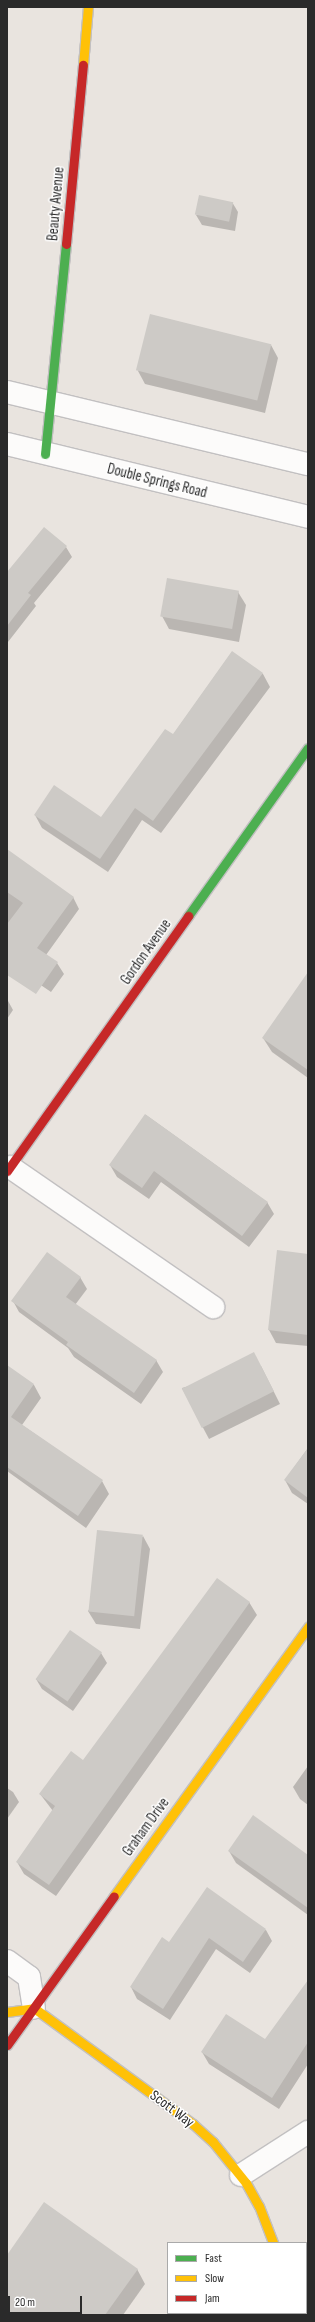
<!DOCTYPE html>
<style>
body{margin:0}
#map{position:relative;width:315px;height:2322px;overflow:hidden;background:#e9e4df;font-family:"Sofia Sans Condensed",sans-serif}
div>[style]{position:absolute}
.shadow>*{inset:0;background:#0003}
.building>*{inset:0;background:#cdcac6;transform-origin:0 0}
.roads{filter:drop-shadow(1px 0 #c2c0c1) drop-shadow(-1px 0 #c2c0c1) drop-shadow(0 1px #c2c0c1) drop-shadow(0 -1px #c2c0c1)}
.street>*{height:22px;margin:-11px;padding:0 11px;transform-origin:11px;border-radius:11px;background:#fcfbfa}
.fast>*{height:9px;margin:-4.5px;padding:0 4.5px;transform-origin:4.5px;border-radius:4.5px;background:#4caf50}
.slow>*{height:9px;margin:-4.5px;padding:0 4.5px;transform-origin:4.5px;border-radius:4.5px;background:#ffc107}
.jam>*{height:9px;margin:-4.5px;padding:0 4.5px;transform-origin:4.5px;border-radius:4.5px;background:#c62828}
span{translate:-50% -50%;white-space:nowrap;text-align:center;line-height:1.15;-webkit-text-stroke:3px #fff;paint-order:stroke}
.street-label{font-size:15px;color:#2a2a2a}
.frame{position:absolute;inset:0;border:8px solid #2a2a2a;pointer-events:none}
.legend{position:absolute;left:167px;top:2242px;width:140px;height:72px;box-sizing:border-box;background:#fff;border:1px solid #aaa;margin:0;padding:5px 7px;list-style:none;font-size:12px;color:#2a2a2a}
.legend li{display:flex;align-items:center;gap:8px;height:20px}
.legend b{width:20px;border:1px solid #aaa}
.scale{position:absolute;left:8px;top:2296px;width:74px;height:18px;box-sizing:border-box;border:2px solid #2a2a2a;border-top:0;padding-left:5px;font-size:12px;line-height:14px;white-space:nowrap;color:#2a2a2a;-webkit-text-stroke:3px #fff;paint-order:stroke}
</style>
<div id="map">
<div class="shadow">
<div style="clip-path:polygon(232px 202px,238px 212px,235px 231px,202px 225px,196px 215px)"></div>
<div style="clip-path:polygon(151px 315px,271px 345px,278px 358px,265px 413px,145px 384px,138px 371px)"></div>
<div style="clip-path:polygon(66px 547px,72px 557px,34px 603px,36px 606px,8px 642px,7px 573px)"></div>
<div style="clip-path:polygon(238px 592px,246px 605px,239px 642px,169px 629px,162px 616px)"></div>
<div style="clip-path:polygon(232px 652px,263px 674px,270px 687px,161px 833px,142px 820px,108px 872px,42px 828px,35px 815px,102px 818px,173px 735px)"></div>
<div style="clip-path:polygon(7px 853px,73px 897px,79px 909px,46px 955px,57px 963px,64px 974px,51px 992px,7px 962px)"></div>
<div style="clip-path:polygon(308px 974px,308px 1078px,272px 1052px,263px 1038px)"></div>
<div style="clip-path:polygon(7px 999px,13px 1010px,7px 1019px)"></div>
<div style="clip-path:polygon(146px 1115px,267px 1202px,274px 1214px,249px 1247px,161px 1182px,149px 1199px,117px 1177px,110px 1165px)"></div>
<div style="clip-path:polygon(308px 1255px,308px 1346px,276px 1343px,269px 1330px)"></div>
<div style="clip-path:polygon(80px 1277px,87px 1289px,75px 1305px,156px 1360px,163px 1372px,141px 1404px,74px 1357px,68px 1348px,19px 1312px,13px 1301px)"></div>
<div style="clip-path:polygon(7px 1366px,34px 1385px,41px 1398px,22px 1425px,102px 1481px,109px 1494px,86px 1528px,7px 1471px)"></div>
<div style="clip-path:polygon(261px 1366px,280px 1404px,209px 1439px,182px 1388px)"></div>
<div style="clip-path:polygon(308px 1448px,308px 1504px,292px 1493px,285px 1480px)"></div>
<div style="clip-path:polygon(143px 1536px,150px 1549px,140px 1629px,96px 1624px,88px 1611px)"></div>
<div style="clip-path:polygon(249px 1602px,257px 1615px,56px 1896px,24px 1874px,17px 1862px,53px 1811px,40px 1794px,83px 1762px)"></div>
<div style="clip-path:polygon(101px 1653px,107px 1663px,73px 1711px,42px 1689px,36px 1679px)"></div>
<div style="clip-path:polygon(308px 1766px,308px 1805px,300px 1799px,293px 1787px)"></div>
<div style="clip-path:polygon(7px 1788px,13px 1792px,19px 1802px,7px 1819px)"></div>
<div style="clip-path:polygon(229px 1851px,308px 1856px,308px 1915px,236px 1863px)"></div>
<div style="clip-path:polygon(266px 1930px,272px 1941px,250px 1973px,216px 1949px,170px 2020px,137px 1999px,131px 1987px,169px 1943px)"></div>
<div style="clip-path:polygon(308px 1982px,308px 2064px,279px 2109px,209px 2064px,202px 2052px,265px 2041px)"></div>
<div style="clip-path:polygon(7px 2256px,137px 2269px,145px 2284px,123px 2315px,7px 2315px)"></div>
</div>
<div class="building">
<div style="left:199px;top:195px;width:35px;height:20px;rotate:12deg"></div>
<div style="left:150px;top:314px;width:125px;height:58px;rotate:14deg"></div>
<div style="clip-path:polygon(44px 527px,67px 546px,28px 593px,31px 595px,7px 626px,7px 572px)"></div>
<div style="left:167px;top:578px;width:73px;height:39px;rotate:10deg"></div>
<div style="clip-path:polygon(232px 651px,263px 673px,153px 821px,135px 808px,100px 859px,34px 815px,54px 785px,101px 817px,165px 729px,173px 734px)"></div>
<div style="clip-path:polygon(7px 849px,74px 897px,37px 948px,58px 962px,36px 994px,7px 975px,7px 924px,23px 903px,7px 892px)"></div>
<div style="clip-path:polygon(308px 972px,308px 1070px,262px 1038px)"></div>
<div style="clip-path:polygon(145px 1114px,268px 1202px,242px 1236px,154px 1171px,142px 1188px,109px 1165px)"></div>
<div style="clip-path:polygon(277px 1250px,308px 1254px,308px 1335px,268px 1330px)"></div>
<div style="clip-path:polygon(47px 1252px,81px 1277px,66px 1297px,157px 1360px,134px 1393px,66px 1345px,68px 1342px,11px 1301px)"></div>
<div style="left:254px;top:1352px;width:44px;height:81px;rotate:63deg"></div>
<div style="clip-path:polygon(7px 1365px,34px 1384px,11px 1417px,103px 1480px,78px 1516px,7px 1467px)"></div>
<div style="clip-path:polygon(308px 1448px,308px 1498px,284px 1480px)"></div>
<div style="left:97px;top:1530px;width:46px;height:82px;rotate:6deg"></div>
<div style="clip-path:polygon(217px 1578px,250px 1602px,49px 1885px,16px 1862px,55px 1806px,39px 1794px,71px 1751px,83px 1760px)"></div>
<div style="left:70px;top:1630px;width:39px;height:60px;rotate:35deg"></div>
<div style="clip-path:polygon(253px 1815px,308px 1855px,308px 1908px,228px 1851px)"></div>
<div style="clip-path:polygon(207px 1887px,266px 1929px,243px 1962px,209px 1938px,163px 2009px,130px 1987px,162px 1937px,169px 1942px)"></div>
<div style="clip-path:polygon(308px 1980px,308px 2042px,272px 2098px,201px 2052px,226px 2014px,265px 2039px)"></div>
<div style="clip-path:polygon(44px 2202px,138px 2269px,105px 2315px,7px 2315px,7px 2255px)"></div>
</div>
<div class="roads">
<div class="street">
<div style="left:7px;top:392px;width:309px;rotate:13.5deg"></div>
<div style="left:7px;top:444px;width:310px;rotate:13.6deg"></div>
<div style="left:10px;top:1167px;width:247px;rotate:34.6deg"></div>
<div style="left:7px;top:1961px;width:27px;rotate:36deg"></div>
<div style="left:29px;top:1977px;width:31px;rotate:81deg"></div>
<div style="left:241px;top:2175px;width:80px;rotate:-32.7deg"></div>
<div style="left:287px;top:2313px;width:2px;rotate:90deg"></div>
</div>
<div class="fast">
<div style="left:45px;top:454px;width:211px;rotate:-84.3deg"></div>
<div style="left:188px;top:916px;width:206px;rotate:-54.5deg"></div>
</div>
<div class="slow">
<div style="left:83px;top:65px;width:58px;rotate:-85.1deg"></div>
<div style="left:114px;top:1896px;width:332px;rotate:-54.2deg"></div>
<div style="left:7px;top:2012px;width:27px;rotate:-8deg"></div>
<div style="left:34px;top:2008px;width:197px;rotate:36.1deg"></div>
<div style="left:193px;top:2124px;width:27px;rotate:42deg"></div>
<div style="left:213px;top:2142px;width:53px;rotate:51.2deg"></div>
<div style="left:246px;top:2183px;width:26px;rotate:61deg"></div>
<div style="left:259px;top:2206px;width:40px;rotate:69deg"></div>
</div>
<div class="jam">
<div style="left:66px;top:244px;width:180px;rotate:-84.6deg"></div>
<div style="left:7px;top:1171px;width:313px;rotate:-54.6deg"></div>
<div style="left:7px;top:2045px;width:183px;rotate:-54.3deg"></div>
</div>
</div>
<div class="street-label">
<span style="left:56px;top:204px;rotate:-85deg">Beauty Avenue</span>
<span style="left:157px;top:481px;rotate:14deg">Double Springs Road</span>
<span style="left:146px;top:952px;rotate:-55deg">Gordon Avenue</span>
<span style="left:146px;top:1827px;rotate:-54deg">Graham Drive</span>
<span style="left:172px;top:2109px;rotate:37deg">Scott Way</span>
</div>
<div class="frame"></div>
<ul class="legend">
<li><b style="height:5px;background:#4caf50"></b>Fast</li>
<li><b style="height:5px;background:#ffc107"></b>Slow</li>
<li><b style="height:5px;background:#c62828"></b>Jam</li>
</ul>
<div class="scale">20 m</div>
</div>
